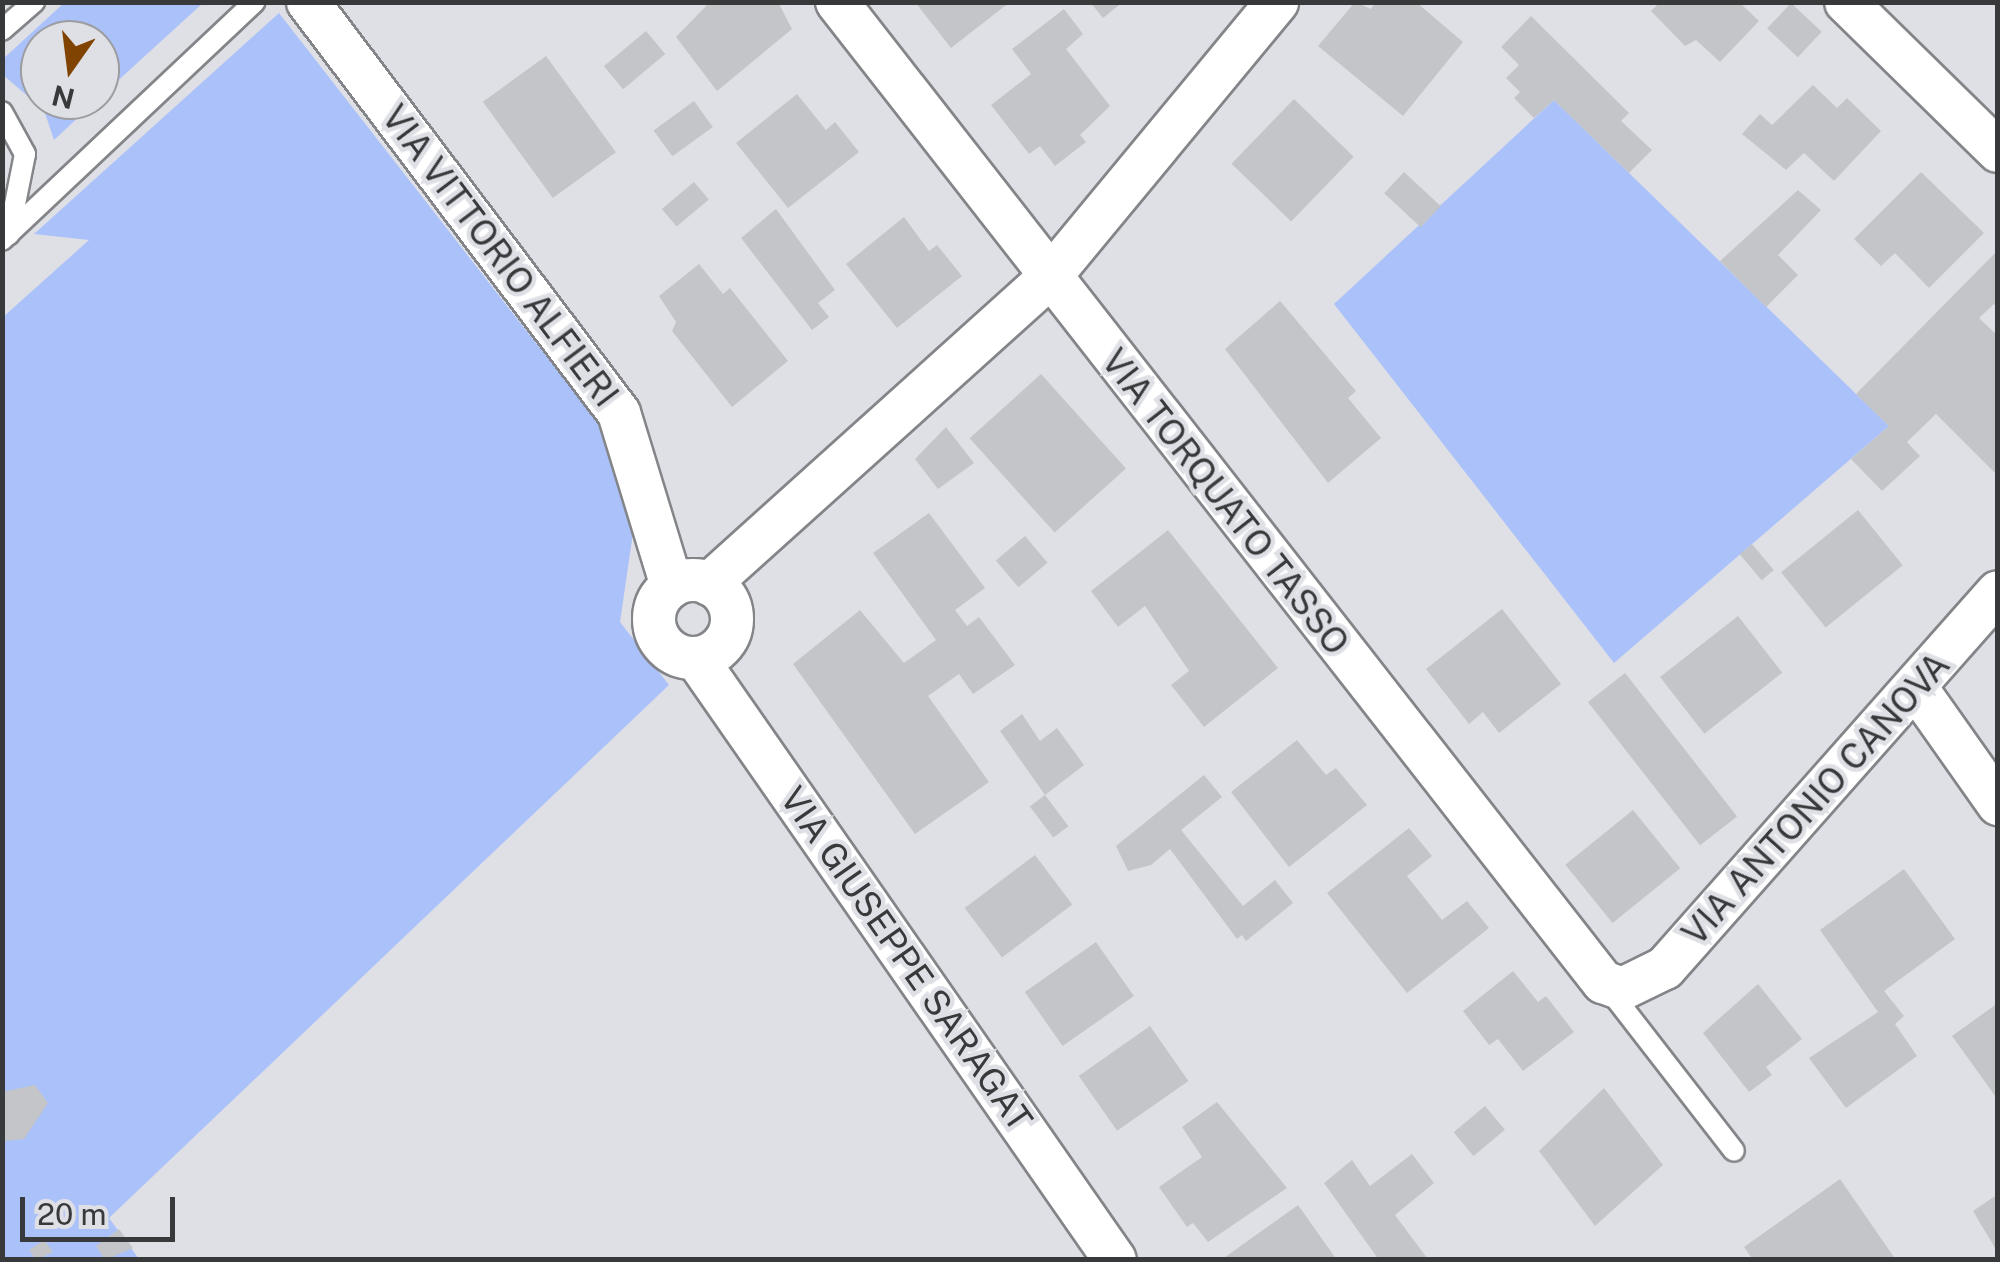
<!DOCTYPE html>
<style>
body{margin:0}
#map{position:relative;width:2000px;height:1262px;overflow:hidden;background:#dfe0e5;font-family:"Public Sans",sans-serif}
div>[style]{position:absolute}
.green>*{inset:0;background:#abc1fa}
.building>*{inset:0;background:#c4c5c9;transform-origin:0 0}
.roads{filter:drop-shadow(2px 0 #838588) drop-shadow(-2px 0 #838588) drop-shadow(0 2px #838588) drop-shadow(0 -2px #838588)}
.service>*{height:20px;margin:-10px;padding:0 10px;transform-origin:10px;border-radius:10px;background:#fff}
.minor>*{height:42px;margin:-21px;padding:0 21px;transform-origin:21px;border-radius:21px;background:#fff}
.minor>.ring{margin:-21px;padding:0;box-sizing:content-box;background:none;border:42px solid #fff;border-radius:50%}
span{translate:-50% -50%;white-space:nowrap;text-align:center;line-height:1.15;-webkit-text-stroke:9px #dfe0e5;paint-order:stroke}
.street-label{font-size:35px;color:#38393a}
.frame{position:absolute;inset:0;border:5px solid #38393a;pointer-events:none}
.north{position:absolute;left:20px;top:20px;width:100px;height:100px;box-sizing:border-box;background:#dfe0e5;border:2px solid #9c9da1;border-radius:50%;rotate:194deg;font-size:28px;font-weight:700;line-height:40px;text-align:center;color:#38393a}
.north::after{content:'';display:block;margin:auto;width:35px;height:45px;background:#814301;clip-path:polygon(50% 0,100% 100%,50% 72%,0 100%)}
.scale{position:absolute;left:20px;top:1197px;width:155px;height:45px;box-sizing:border-box;border:5px solid #38393a;border-top:0;padding-left:12px;font-size:30px;line-height:35px;white-space:nowrap;color:#38393a;-webkit-text-stroke:8px #dfe0e5;paint-order:stroke}
</style>
<div id="map">
<div class="green">
<div style="clip-path:polygon(65px 2px,203px 2px,203px 3px,100px 97px,100px 40px,40px 40px,40px 100px,97px 100px,54px 140px,44px 110px,3px 75px,3px 59px)"></div>
<div style="clip-path:polygon(279px 13px,641px 478px,620px 622px,669px 685px,109px 1218px,139px 1259px,3px 1259px,2px 318px,89px 240px,34px 234px)"></div>
<div style="clip-path:polygon(1554px 100px,1889px 426px,1614px 663px,1334px 304px)"></div>
</div>
<div class="building">
<div style="clip-path:polygon(710px 2px,778px 2px,792px 29px,717px 91px,676px 37px)"></div>
<div style="clip-path:polygon(915px 2px,1010px 2px,951px 48px)"></div>
<div style="clip-path:polygon(1090px 2px,1123px 2px,1103px 18px)"></div>
<div style="clip-path:polygon(1355px 2px,1371px 9px,1376px 2px,1416px 2px,1463px 42px,1403px 116px,1318px 46px)"></div>
<div style="clip-path:polygon(1660px 2px,1739px 2px,1759px 21px,1720px 62px,1696px 40px,1685px 46px,1651px 11px)"></div>
<div style="left:1791px;top:3px;width:42px;height:35px;rotate:43deg"></div>
<div style="clip-path:polygon(1064px 9px,1083px 34px,1066px 49px,1110px 106px,1080px 135px,1086px 142px,1055px 166px,1040px 146px,1029px 154px,991px 105px,1031px 74px,1012px 49px)"></div>
<div style="clip-path:polygon(1531px 16px,1629px 113px,1621px 121px,1652px 150px,1629px 173px,1554px 100px,1534px 118px,1514px 98px,1520px 92px,1506px 78px,1519px 65px,1501px 47px)"></div>
<div style="left:646px;top:31px;width:30px;height:55px;rotate:50deg"></div>
<div style="left:546px;top:56px;width:119px;height:78px;rotate:54deg"></div>
<div style="clip-path:polygon(1813px 85px,1837px 108px,1847px 98px,1881px 131px,1834px 181px,1804px 153px,1786px 170px,1742px 134px,1760px 114px,1772px 125px)"></div>
<div style="clip-path:polygon(797px 94px,826px 130px,835px 122px,859px 152px,788px 208px,736px 143px)"></div>
<div style="left:1294px;top:99px;width:83px;height:90px;rotate:44deg"></div>
<div style="left:694px;top:101px;width:32px;height:50px;rotate:54deg"></div>
<div style="left:1404px;top:172px;width:50px;height:29px;rotate:43deg"></div>
<div style="clip-path:polygon(1921px 172px,1984px 233px,1929px 288px,1895px 253px,1881px 266px,1854px 239px)"></div>
<div style="left:694px;top:182px;width:23px;height:42px;rotate:50deg"></div>
<div style="clip-path:polygon(1798px 190px,1821px 210px,1778px 255px,1798px 275px,1766px 307px,1720px 261px)"></div>
<div style="clip-path:polygon(776px 209px,835px 290px,818px 303px,829px 317px,812px 330px,741px 238px)"></div>
<div style="clip-path:polygon(904px 217px,929px 251px,937px 245px,962px 276px,897px 328px,846px 264px)"></div>
<div style="clip-path:polygon(1998px 250px,1998px 309px,1994px 304px,1979px 318px,1998px 336px,1998px 476px,1936px 414px,1907px 442px,1920px 456px,1882px 491px,1851px 459px,1889px 426px,1856px 394px)"></div>
<div style="clip-path:polygon(699px 264px,723px 294px,730px 288px,788px 361px,732px 407px,672px 331px,676px 322px,659px 296px)"></div>
<div style="clip-path:polygon(1280px 301px,1356px 391px,1348px 398px,1381px 438px,1328px 483px,1225px 349px)"></div>
<div style="left:1041px;top:374px;width:127px;height:96px;rotate:48deg"></div>
<div style="clip-path:polygon(946px 427px,974px 463px,938px 489px,915px 459px)"></div>
<div style="left:1858px;top:510px;width:71px;height:99px;rotate:51deg"></div>
<div style="clip-path:polygon(929px 513px,985px 588px,955px 610px,967px 626px,979px 617px,1015px 665px,973px 694px,959px 674px,928px 696px,989px 782px,915px 834px,793px 664px,860px 610px,904px 663px,936px 640px,873px 553px)"></div>
<div style="clip-path:polygon(1168px 530px,1278px 668px,1204px 727px,1171px 685px,1189px 671px,1145px 606px,1118px 627px,1091px 591px)"></div>
<div style="left:1025px;top:536px;width:35px;height:38px;rotate:50deg"></div>
<div style="left:1752px;top:544px;width:34px;height:16px;rotate:50deg"></div>
<div style="clip-path:polygon(1502px 609px,1561px 684px,1499px 733px,1483px 712px,1469px 724px,1426px 669px)"></div>
<div style="left:1738px;top:616px;width:72px;height:99px;rotate:52deg"></div>
<div style="left:1625px;top:673px;width:182px;height:47px;rotate:52deg"></div>
<div style="clip-path:polygon(1022px 714px,1040px 741px,1057px 728px,1084px 765px,1045px 795px,1000px 731px)"></div>
<div style="clip-path:polygon(1297px 740px,1326px 775px,1336px 768px,1367px 805px,1289px 867px,1231px 792px)"></div>
<div style="clip-path:polygon(1204px 775px,1222px 797px,1181px 830px,1243px 906px,1275px 880px,1293px 903px,1246px 941px,1242px 935px,1237px 939px,1170px 849px,1151px 865px,1128px 871px,1116px 846px)"></div>
<div style="left:1045px;top:795px;width:39px;height:19px;rotate:53deg"></div>
<div style="left:1633px;top:810px;width:75px;height:87px;rotate:51deg"></div>
<div style="clip-path:polygon(1409px 828px,1432px 856px,1407px 876px,1442px 920px,1467px 901px,1489px 928px,1407px 993px,1327px 893px)"></div>
<div style="left:1035px;top:855px;width:62px;height:88px;rotate:53deg"></div>
<div style="clip-path:polygon(1904px 869px,1955px 939px,1884px 991px,1904px 1016px,1895px 1024px,1917px 1056px,1846px 1108px,1809px 1058px,1878px 1012px,1820px 930px)"></div>
<div style="left:1096px;top:942px;width:66px;height:87px;rotate:55deg"></div>
<div style="clip-path:polygon(1513px 971px,1538px 1002px,1546px 996px,1574px 1032px,1523px 1071px,1498px 1039px,1489px 1045px,1463px 1011px)"></div>
<div style="clip-path:polygon(1758px 984px,1802px 1039px,1766px 1067px,1772px 1075px,1749px 1092px,1703px 1033px)"></div>
<div style="clip-path:polygon(1998px 1003px,1998px 1100px,1952px 1036px)"></div>
<div style="left:1150px;top:1026px;width:67px;height:87px;rotate:55deg"></div>
<div style="clip-path:polygon(35px 1085px,48px 1103px,24px 1139px,4px 1141px,2px 1092px)"></div>
<div style="clip-path:polygon(1604px 1088px,1663px 1165px,1595px 1226px,1539px 1151px)"></div>
<div style="clip-path:polygon(1217px 1102px,1287px 1188px,1208px 1242px,1193px 1223px,1187px 1227px,1159px 1187px,1202px 1157px,1182px 1127px)"></div>
<div style="left:1485px;top:1106px;width:31px;height:41px;rotate:50deg"></div>
<div style="clip-path:polygon(1412px 1154px,1434px 1183px,1395px 1215px,1427px 1258px,1379px 1260px,1324px 1183px,1352px 1160px,1370px 1186px)"></div>
<div style="clip-path:polygon(1840px 1179px,1896px 1260px,1753px 1260px,1744px 1247px)"></div>
<div style="clip-path:polygon(1998px 1194px,1998px 1253px,1973px 1211px)"></div>
<div style="clip-path:polygon(1298px 1205px,1337px 1260px,1221px 1260px)"></div>
<div style="clip-path:polygon(119px 1229px,133px 1248px,105px 1260px,96px 1246px)"></div>
<div style="clip-path:polygon(44px 1240px,53px 1252px,36px 1260px,29px 1250px)"></div>
</div>
<div class="roads">
<div class="service">
<div style="left:2px;top:30px;width:43px;rotate:-41.2deg"></div>
<div style="left:2px;top:112px;width:48px;rotate:61.3deg"></div>
<div style="left:25px;top:154px;width:82px;rotate:101.3deg"></div>
<div style="left:2px;top:240px;width:347px;rotate:-43.3deg"></div>
<div style="left:1610px;top:991px;width:202px;rotate:52.2deg"></div>
</div>
<div class="minor">
<div style="left:308px;top:2px;width:515px;rotate:52.89deg"></div>
<div style="left:619px;top:413px;width:181px;rotate:73deg"></div>
<div style="left:837px;top:2px;width:1244px;rotate:51.99deg"></div>
<div style="left:1603px;top:982px;width:20px;rotate:20deg"></div>
<div style="left:1622px;top:989px;width:48px;rotate:-26deg"></div>
<div style="left:1665px;top:968px;width:502px;rotate:-48.47deg"></div>
<div style="left:1846px;top:2px;width:213px;rotate:44.4deg"></div>
<div class="ring" style="left:654px;top:580px;width:36px;height:36px"></div>
<div style="left:709px;top:584px;width:457px;rotate:-42deg"></div>
<div style="left:1049px;top:278px;width:358px;rotate:-50.4deg"></div>
<div style="left:696px;top:658px;width:733px;rotate:55.16deg"></div>
<div style="left:1917px;top:689px;width:141px;rotate:54.8deg"></div>
</div>
</div>
<div class="street-label">
<span style="left:500px;top:256px;rotate:53deg">VIA VITTORIO ALFIERI</span>
<span style="left:1225px;top:502px;rotate:52deg">VIA TORQUATO TASSO</span>
<span style="left:1816px;top:799px;rotate:-48deg">VIA ANTONIO CANOVA</span>
<span style="left:906px;top:959px;rotate:55deg">VIA GIUSEPPE SARAGAT</span>
</div>
<div class="frame"></div>
<div class="north">N</div>
<div class="scale">20 m</div>
</div>
